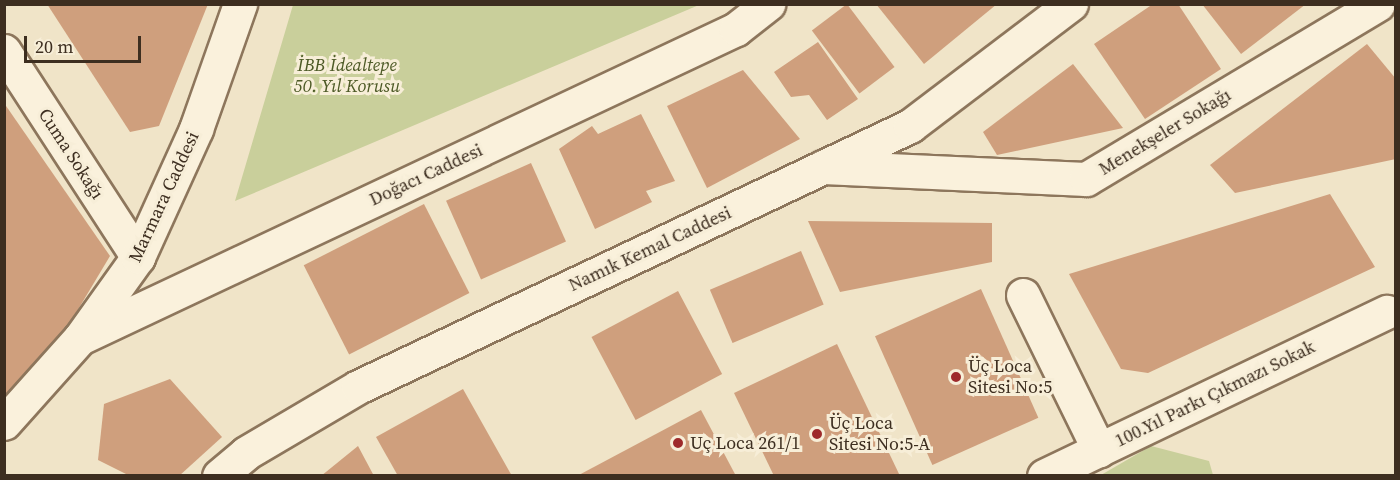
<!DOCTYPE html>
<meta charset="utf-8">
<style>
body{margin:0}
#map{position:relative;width:1400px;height:480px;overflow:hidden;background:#f0e4c8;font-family:"Source Serif 4",serif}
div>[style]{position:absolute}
.green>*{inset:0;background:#c9cf9b}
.building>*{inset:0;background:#cf9f7d;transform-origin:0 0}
.roads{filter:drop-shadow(2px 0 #8d765c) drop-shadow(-2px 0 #8d765c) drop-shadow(0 2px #8d765c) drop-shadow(0 -2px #8d765c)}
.street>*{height:33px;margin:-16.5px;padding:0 16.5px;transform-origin:16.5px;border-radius:16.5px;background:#faf1dc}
.secondary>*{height:33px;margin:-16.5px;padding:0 16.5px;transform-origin:16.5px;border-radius:16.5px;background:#faf1dc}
.dots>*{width:16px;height:16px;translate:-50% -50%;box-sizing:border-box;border:3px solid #f7eed8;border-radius:50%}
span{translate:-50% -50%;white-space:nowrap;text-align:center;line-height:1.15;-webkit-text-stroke:6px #f7eed8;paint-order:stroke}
.park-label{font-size:18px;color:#4d5a26;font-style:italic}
.street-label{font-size:18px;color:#3d2e20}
.poi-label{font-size:18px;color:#3d2e20}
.left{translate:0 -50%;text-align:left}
.frame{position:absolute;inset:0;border:6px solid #3d2e20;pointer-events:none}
.scale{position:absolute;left:24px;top:36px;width:117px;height:27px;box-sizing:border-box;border:3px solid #3d2e20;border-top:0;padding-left:8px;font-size:18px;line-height:21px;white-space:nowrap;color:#3d2e20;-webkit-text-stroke:4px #f7eed8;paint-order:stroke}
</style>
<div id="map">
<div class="green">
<div style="clip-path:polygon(293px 5px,293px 4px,699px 5px,235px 201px)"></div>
<div style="clip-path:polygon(1151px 446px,1209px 461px,1213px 475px,1101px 475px)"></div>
</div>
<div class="building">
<div style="clip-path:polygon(47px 4px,208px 4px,159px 126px,130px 132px)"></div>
<div style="left:847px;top:4px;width:79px;height:44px;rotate:53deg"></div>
<div style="clip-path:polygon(876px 4px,997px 4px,924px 64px)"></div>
<div style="clip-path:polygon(1153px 4px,1178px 4px,1221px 69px,1145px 119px,1094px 44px)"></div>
<div style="clip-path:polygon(1202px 4px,1306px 4px,1241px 54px)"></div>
<div style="clip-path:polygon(818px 42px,858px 99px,827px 120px,809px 95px,791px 97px,774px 72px)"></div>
<div style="clip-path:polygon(1367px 44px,1396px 79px,1396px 159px,1235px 193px,1210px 165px)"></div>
<div style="clip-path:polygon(1073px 64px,1123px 128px,997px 155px,983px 132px)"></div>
<div style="clip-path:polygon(743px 70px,800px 139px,707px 188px,667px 106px)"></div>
<div style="clip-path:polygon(4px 103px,110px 256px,67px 328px,4px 402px)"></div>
<div style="clip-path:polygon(641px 114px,675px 181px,646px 191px,652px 202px,595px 229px,559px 149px,592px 126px,598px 134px)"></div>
<div style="left:531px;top:163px;width:86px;height:93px;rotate:66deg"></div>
<div style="clip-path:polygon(1330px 194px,1375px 267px,1148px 373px,1121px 369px,1069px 274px)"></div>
<div style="left:424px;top:204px;width:100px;height:135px;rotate:63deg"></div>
<div style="clip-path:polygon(808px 221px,992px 223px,992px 262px,840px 292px)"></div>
<div style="left:801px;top:251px;width:58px;height:99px;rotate:67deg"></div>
<div style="left:981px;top:289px;width:141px;height:116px;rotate:66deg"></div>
<div style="left:678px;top:291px;width:94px;height:98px;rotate:62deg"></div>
<div style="clip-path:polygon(837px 344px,900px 476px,774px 476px,734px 393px)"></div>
<div style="clip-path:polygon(170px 379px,222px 437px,179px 476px,130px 476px,98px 460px,104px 404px)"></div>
<div style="clip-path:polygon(463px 389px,512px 476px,398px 476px,376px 437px)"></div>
<div style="clip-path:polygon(701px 410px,736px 476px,577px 476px)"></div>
<div style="clip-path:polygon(358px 446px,374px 476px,321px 476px)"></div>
</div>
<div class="roads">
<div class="street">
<div style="left:4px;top:51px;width:246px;rotate:57deg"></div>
<div style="left:823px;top:167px;width:263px;rotate:2.6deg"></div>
<div style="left:1086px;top:179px;width:340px;rotate:-30.9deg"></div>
<div style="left:1023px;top:295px;width:173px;rotate:63.9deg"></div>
<div style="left:80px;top:338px;width:725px;rotate:-25.22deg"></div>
<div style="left:736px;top:29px;width:41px;rotate:-38deg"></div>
<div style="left:4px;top:423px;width:114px;rotate:-48.2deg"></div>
<div style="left:80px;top:338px;width:100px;rotate:-54.4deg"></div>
<div style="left:138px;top:257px;width:141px;rotate:-65.6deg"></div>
<div style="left:196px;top:129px;width:133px;rotate:-70.6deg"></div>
<div style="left:1044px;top:476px;width:380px;rotate:-25.6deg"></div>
</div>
<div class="secondary">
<div style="left:219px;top:476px;width:35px;rotate:-40deg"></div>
<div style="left:246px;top:453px;width:130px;rotate:-30.5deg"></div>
<div style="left:358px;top:387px;width:611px;rotate:-25.31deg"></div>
<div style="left:910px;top:126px;width:202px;rotate:-37.2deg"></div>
</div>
</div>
<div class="dots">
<div style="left:956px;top:377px;background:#9e2a2b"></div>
<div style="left:817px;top:434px;background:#9e2a2b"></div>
<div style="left:678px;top:443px;background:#9e2a2b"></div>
</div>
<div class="park-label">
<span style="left:347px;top:76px">İBB İdealtepe<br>50. Yıl Korusu</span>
</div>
<div class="street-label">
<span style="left:1165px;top:132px;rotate:-31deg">Menekşeler Sokağı</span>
<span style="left:71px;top:154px;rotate:57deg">Cuma Sokağı</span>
<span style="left:426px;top:175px;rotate:-25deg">Doğacı Caddesi</span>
<span style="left:164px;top:197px;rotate:-65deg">Marmara Caddesi</span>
<span style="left:650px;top:249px;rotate:-25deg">Namık Kemal Caddesi</span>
<span style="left:1215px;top:394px;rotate:-26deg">100.Yıl Parkı Çıkmazı Sokak</span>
</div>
<div class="poi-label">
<span class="left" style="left:968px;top:377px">Üç Loca<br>Sitesi No:5</span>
<span class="left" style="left:829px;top:434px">Üç Loca<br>Sitesi No:5-A</span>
<span class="left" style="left:690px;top:443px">Uç Loca 261/1</span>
</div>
<div class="frame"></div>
<div class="scale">20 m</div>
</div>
